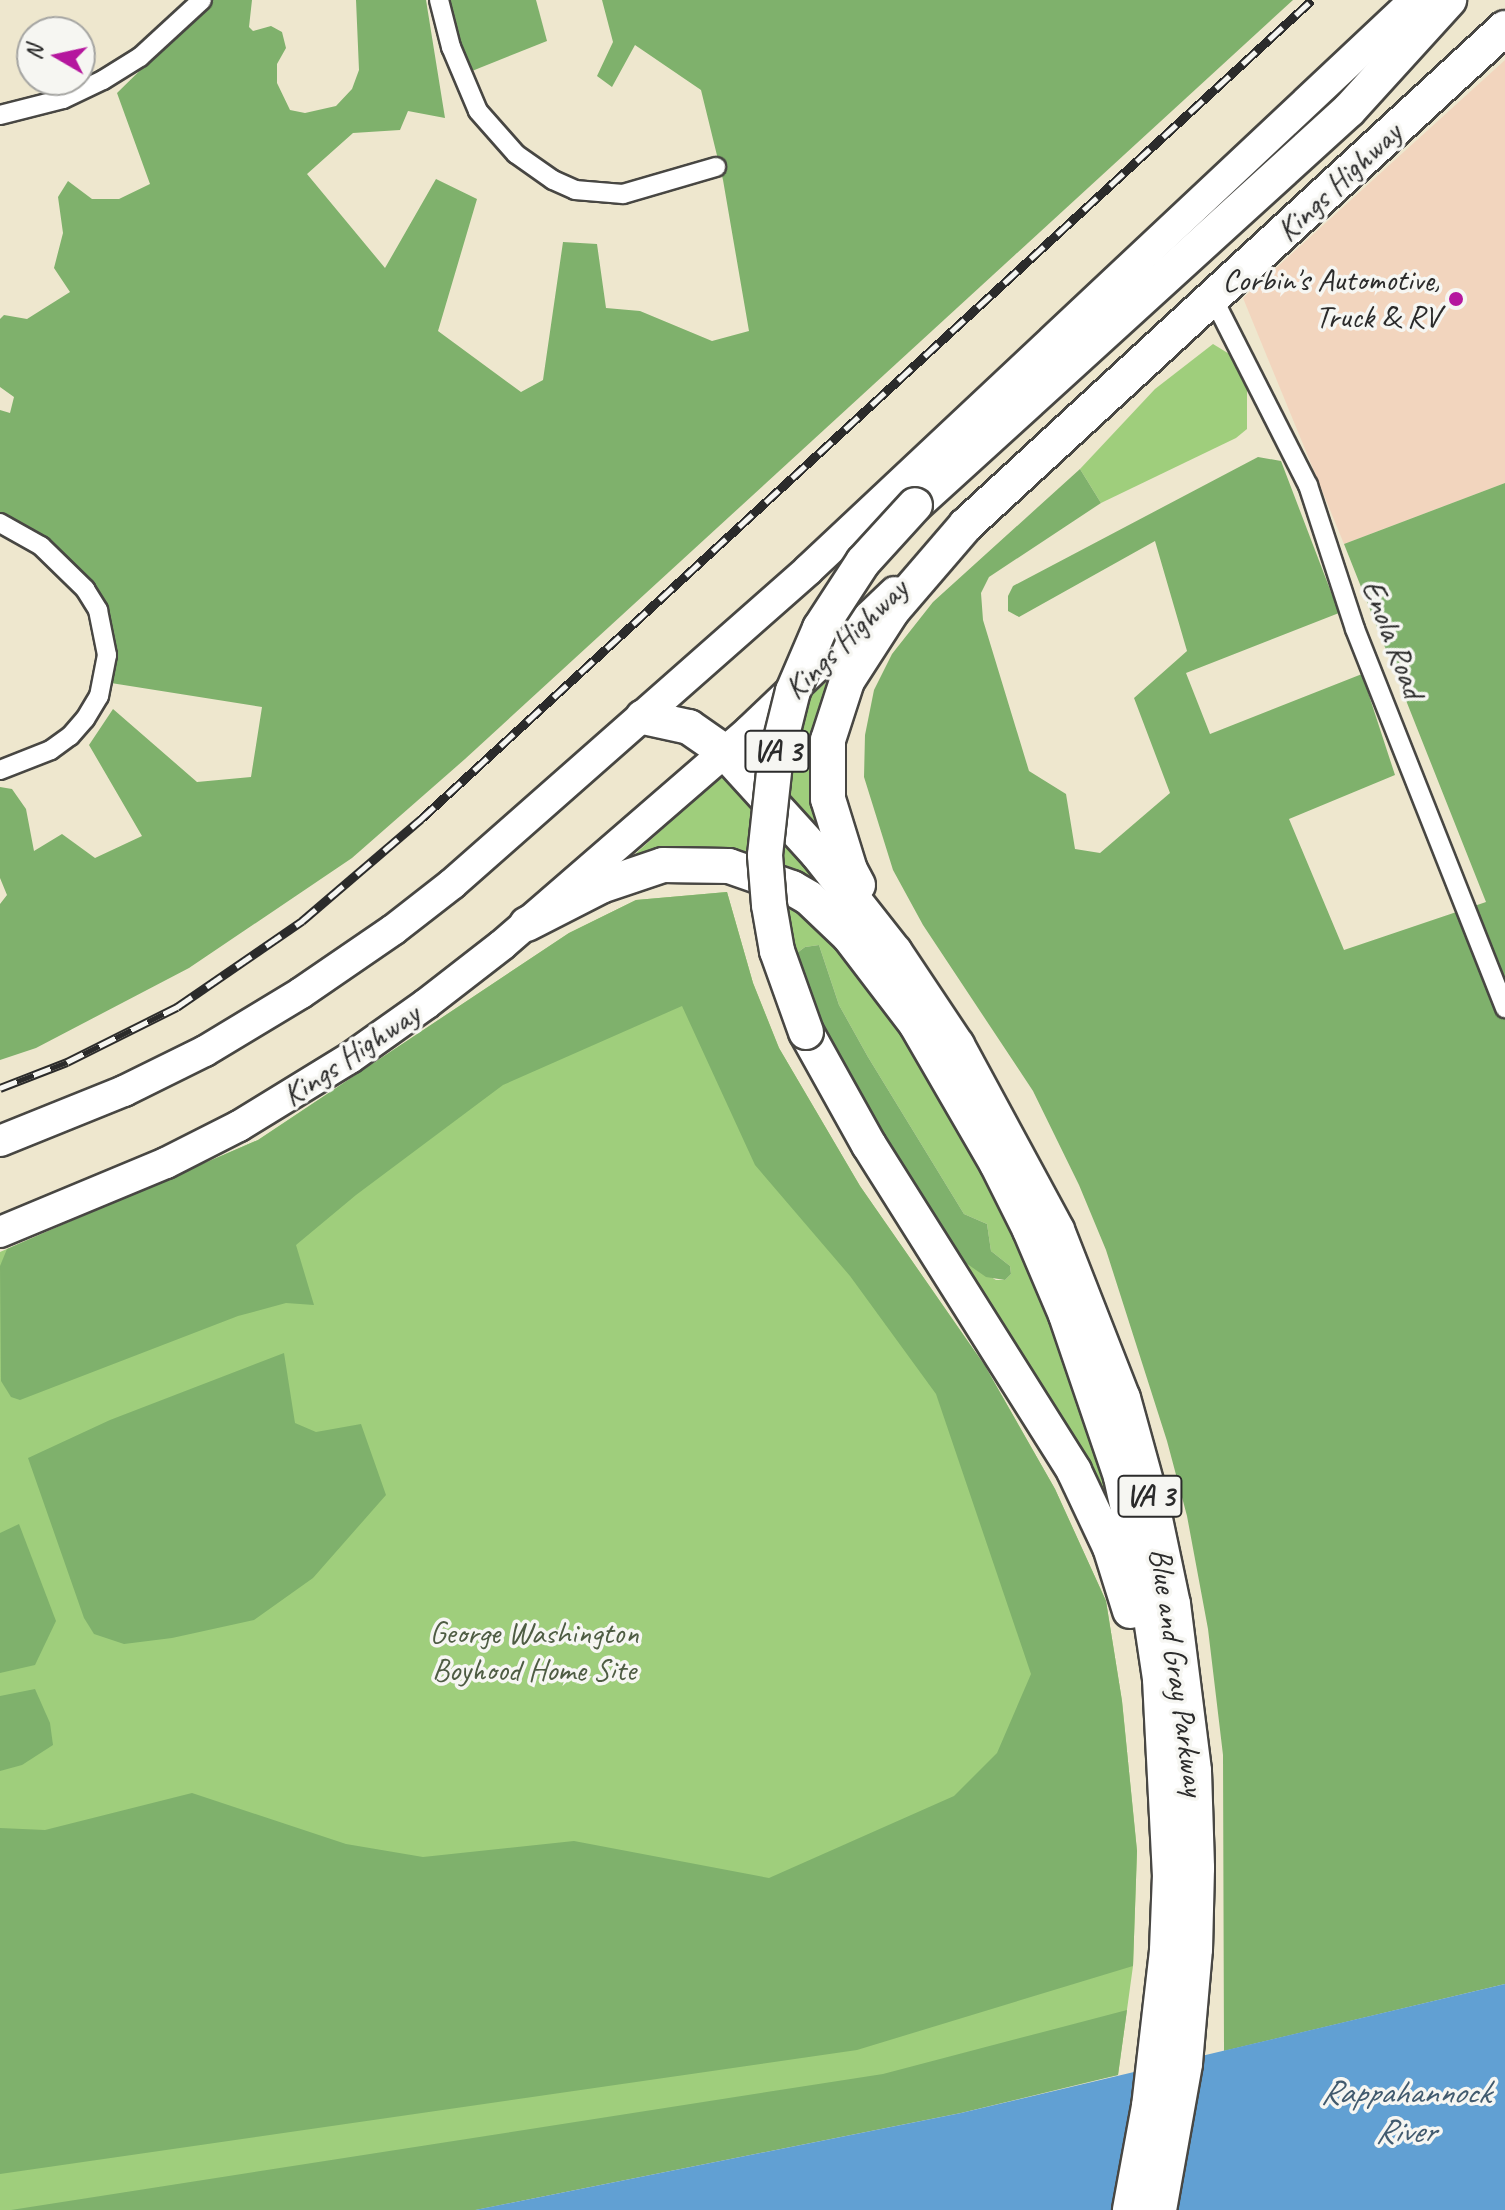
<!DOCTYPE html>
<style>
body{margin:0}
#map{position:relative;width:1505px;height:2210px;overflow:hidden;background:#eee7ce;font-family:Caveat,sans-serif}
div>[style]{position:absolute}
.built>*{inset:0;background:#f2d5be}
.green>*{inset:0;background:#9fce7c}
.forest>*{inset:0;background:#7fb16c}
.water>*{inset:0;background:#61a0d3}
.roads{filter:drop-shadow(2px 0 #484743) drop-shadow(-2px 0 #484743) drop-shadow(0 2px #484743) drop-shadow(0 -2px #484743)}
.street>*{height:18px;margin:-9px;padding:0 9px;transform-origin:9px;border-radius:9px;background:#fff}
.primary>*{height:30px;margin:-15px;padding:0 15px;transform-origin:15px;border-radius:15px;background:#fff}
.highway>*{height:34px;margin:-17px;padding:0 17px;transform-origin:17px;border-radius:17px;background:#fff}
.rail>*{height:9px;margin-top:-4.5px;transform-origin:0;background:repeating-linear-gradient(90deg,#f6f6f2 0 18px,#2b2b2b 0 36px);box-sizing:border-box;border-block:2px solid #2b2b2b}
.bridges{filter:drop-shadow(2px 0 #484743) drop-shadow(-2px 0 #484743) drop-shadow(0 2px #484743) drop-shadow(0 -2px #484743)}
.highway-bridge>*{height:34px;margin:-17px;padding:0 17px;transform-origin:17px;border-radius:17px;background:#fff}
.dots>*{width:22px;height:22px;translate:-50% -50%;box-sizing:border-box;border:4px solid #f6f6f2;border-radius:50%}
span{translate:-50% -50%;white-space:nowrap;text-align:center;line-height:1.15;-webkit-text-stroke:7px #f6f6f2;paint-order:stroke}
.shield-label span{padding:2px 6px;background:#f6f6f2;border:2px solid;border-radius:6px;-webkit-text-stroke-width:0}
.shield-label{font-size:30px;color:#2b2b2b;font-weight:700}
.street-label{font-size:32px;color:#2b2b2b}
.poi-label{font-size:32px;color:#2b2b2b}
.right{translate:-100% -50%;text-align:right}
.park-label{font-size:32px;color:#4e5c43}
.water-label{font-size:34px;color:#415a6e;font-style:italic}
.north{position:absolute;left:16px;top:16px;width:80px;height:80px;box-sizing:border-box;background:#f6f6f2;border:2px solid #a5a5a2;border-radius:50%;rotate:279deg;font-size:22px;font-weight:700;line-height:32px;text-align:center;color:#2b2b2b}
.north::after{content:'';display:block;margin:auto;width:28px;height:36px;background:#b5179e;clip-path:polygon(50% 0,100% 100%,50% 72%,0 100%)}
</style>
<div id="map">
<div class="built">
<div style="clip-path:polygon(1505px 60px,1505px 483px,1344px 544px,1243px 298px)"></div>
</div>
<div class="green">
<div style="clip-path:polygon(1213px 344px,1231px 355px,1247px 385px,1247px 429px,1236px 438px,1101px 503px,1080px 469px,1155px 389px)"></div>
<div style="clip-path:polygon(832px 677px,823px 837px,752px 759px,751px 753px,756px 745px)"></div>
<div style="clip-path:polygon(726px 771px,801px 857px,836px 902px,633px 856px)"></div>
<div style="clip-path:polygon(727px 892px,753px 983px,779px 1048px,860px 1186px,985px 1366px,1055px 1489px,1106px 1601px,1122px 1701px,1137px 1851px,1133px 1966px,1118px 2075px,475px 2210px,0 2210px,0 1252px,258px 1140px,569px 933px,636px 900px)"></div>
<div style="clip-path:polygon(787px 905px,827px 933px,883px 1005px,971px 1151px,1029px 1269px,1057px 1336px,1094px 1440px,1111px 1508px,1104px 1509px,953px 1254px,996px 1280px,1005px 1280px,1011px 1274px,1010px 1266px,991px 1251px,987px 1224px,964px 1214px,868px 1057px,839px 1005px,819px 945px,805px 947px,797px 953px)"></div>
</div>
<div class="forest">
<div style="clip-path:polygon(212px 0,252px 0,249px 27px,253px 31px,271px 26px,282px 32px,286px 48px,277px 64px,277px 83px,290px 110px,305px 113px,336px 106px,352px 89px,359px 70px,356px 0,426px 0,445px 118px,408px 111px,400px 130px,353px 133px,307px 174px,385px 268px,436px 179px,477px 199px,438px 331px,521px 392px,543px 380px,563px 242px,597px 244px,606px 308px,640px 311px,712px 341px,749px 331px,723px 180px,701px 90px,635px 45px,612px 87px,597px 76px,613px 42px,602px 0,1293px 0,465px 759px,352px 858px,189px 968px,36px 1048px,0 1060px,0 904px,7px 895px,0 878px,0 787px,12px 789px,26px 809px,34px 851px,62px 834px,95px 858px,142px 836px,89px 745px,113px 709px,197px 782px,251px 777px,262px 707px,111px 683px,108px 612px,52px 541px,0 516px,0 410px,10px 413px,14px 397px,0 387px,0 319px,4px 315px,27px 319px,70px 292px,54px 268px,63px 233px,58px 197px,68px 181px,92px 199px,119px 199px,150px 184px,117px 93px)"></div>
<div style="clip-path:polygon(449px 0,536px 0,547px 41px,467px 73px)"></div>
<div style="clip-path:polygon(1258px 457px,1281px 461px,1339px 613px,1186px 673px,1210px 734px,1362px 674px,1395px 775px,1289px 819px,1344px 950px,1486px 902px,1344px 544px,1505px 483px,1505px 1984px,1224px 2051px,1223px 1755px,1208px 1629px,1187px 1516px,1167px 1441px,1106px 1250px,1079px 1185px,1033px 1091px,923px 925px,893px 870px,864px 777px,865px 735px,874px 690px,892px 654px,933px 602px,1080px 469px,1101px 503px,989px 577px,981px 593px,983px 620px,1029px 771px,1066px 794px,1075px 849px,1100px 853px,1170px 793px,1134px 698px,1187px 651px,1155px 541px,1019px 617px,1008px 611px,1008px 596px,1013px 586px)"></div>
<div style="clip-path:polygon(727px 892px,753px 983px,779px 1048px,860px 1186px,985px 1366px,1055px 1489px,1106px 1601px,1122px 1701px,1137px 1851px,1133px 1966px,857px 2050px,0 2174px,0 1828px,45px 1830px,192px 1793px,346px 1844px,423px 1857px,574px 1841px,769px 1878px,954px 1796px,997px 1753px,1031px 1674px,936px 1394px,850px 1276px,755px 1165px,682px 1006px,503px 1085px,356px 1195px,296px 1245px,314px 1305px,286px 1303px,238px 1316px,20px 1400px,11px 1397px,1px 1381px,0 1266px,7px 1249px,258px 1140px,569px 933px,636px 900px)"></div>
<div style="clip-path:polygon(819px 945px,839px 1005px,868px 1057px,964px 1214px,987px 1224px,991px 1251px,1010px 1266px,1011px 1274px,1005px 1280px,986px 1277px,953px 1254px,819px 1026px,797px 953px,805px 947px)"></div>
<div style="clip-path:polygon(284px 1353px,295px 1423px,316px 1432px,361px 1424px,386px 1495px,313px 1578px,254px 1620px,172px 1638px,124px 1644px,94px 1634px,84px 1618px,28px 1458px,110px 1420px)"></div>
<div style="clip-path:polygon(19px 1524px,56px 1621px,35px 1665px,0 1673px,0 1533px)"></div>
<div style="clip-path:polygon(35px 1689px,50px 1723px,53px 1745px,22px 1765px,0 1771px,0 1696px)"></div>
<div style="clip-path:polygon(1127px 2010px,1118px 2075px,961px 2113px,475px 2210px,11px 2210px,883px 2074px)"></div>
</div>
<div class="water">
<div style="clip-path:polygon(1505px 1984px,1505px 2210px,475px 2210px,961px 2113px)"></div>
</div>
<div class="roads">
<div class="street">
<div style="left:439px;top:0;width:49px;rotate:75.7deg"></div>
<div style="left:451px;top:47px;width:69px;rotate:67.1deg"></div>
<div style="left:478px;top:111px;width:57px;rotate:48.5deg"></div>
<div style="left:516px;top:154px;width:45px;rotate:35.1deg"></div>
<div style="left:553px;top:180px;width:24px;rotate:24deg"></div>
<div style="left:575px;top:190px;width:48px;rotate:4.8deg"></div>
<div style="left:623px;top:194px;width:97px;rotate:-16.2deg"></div>
<div style="left:0;top:115px;width:65px;rotate:-14.3deg"></div>
<div style="left:63px;top:99px;width:44px;rotate:-25.4deg"></div>
<div style="left:103px;top:80px;width:44px;rotate:-31.9deg"></div>
<div style="left:140px;top:57px;width:84px;rotate:-42.6deg"></div>
<div style="left:1213px;top:298px;width:210px;rotate:63.1deg"></div>
<div style="left:1308px;top:485px;width:151px;rotate:71.9deg"></div>
<div style="left:1355px;top:629px;width:408px;rotate:68.4deg"></div>
<div style="left:0;top:523px;width:47px;rotate:29.3deg"></div>
<div style="left:41px;top:546px;width:62px;rotate:44.3deg"></div>
<div style="left:85px;top:589px;width:25px;rotate:58deg"></div>
<div style="left:98px;top:610px;width:46px;rotate:78.7deg"></div>
<div style="left:107px;top:655px;width:42px;rotate:101deg"></div>
<div style="left:99px;top:696px;width:27px;rotate:121deg"></div>
<div style="left:85px;top:719px;width:23px;rotate:131deg"></div>
<div style="left:70px;top:736px;width:24px;rotate:144deg"></div>
<div style="left:51px;top:750px;width:55px;rotate:158.6deg"></div>
</div>
<div class="primary">
<div style="left:0;top:1141px;width:134px;rotate:-22deg"></div>
<div style="left:124px;top:1091px;width:90px;rotate:-26.3deg"></div>
<div style="left:205px;top:1051px;width:112px;rotate:-31.1deg"></div>
<div style="left:301px;top:993px;width:112px;rotate:-34.4deg"></div>
<div style="left:393px;top:930px;width:75px;rotate:-37.9deg"></div>
<div style="left:452px;top:884px;width:475px;rotate:-41.4deg"></div>
<div style="left:808px;top:570px;width:833px;rotate:-43.2deg"></div>
<div style="left:0;top:1232px;width:180px;rotate:-22.6deg"></div>
<div style="left:166px;top:1163px;width:82px;rotate:-26.9deg"></div>
<div style="left:239px;top:1126px;width:130px;rotate:-31.5deg"></div>
<div style="left:350px;top:1058px;width:93px;rotate:-35.4deg"></div>
<div style="left:426px;top:1004px;width:96px;rotate:-37.8deg"></div>
<div style="left:502px;top:945px;width:328px;rotate:-40.9deg"></div>
<div style="left:750px;top:730px;width:200px;rotate:-43.6deg"></div>
</div>
<div class="highway">
<div style="left:915px;top:505px;width:587px;rotate:-42.31deg"></div>
<div style="left:1349px;top:110px;width:149px;rotate:-47.7deg"></div>
<div style="left:643px;top:717px;width:47px;rotate:12.3deg"></div>
<div style="left:689px;top:727px;width:44px;rotate:34.8deg"></div>
<div style="left:725px;top:752px;width:137px;rotate:47.7deg"></div>
<div style="left:817px;top:853px;width:126px;rotate:51.8deg"></div>
<div style="left:895px;top:952px;width:112px;rotate:56.3deg"></div>
<div style="left:957px;top:1045px;width:210px;rotate:61.6deg"></div>
<div style="left:1057px;top:1230px;width:180px;rotate:68.6deg"></div>
<div style="left:1123px;top:1398px;width:106px;rotate:74.6deg"></div>
<div style="left:1151px;top:1500px;width:106px;rotate:78.1deg"></div>
<div style="left:1173px;top:1604px;width:168px;rotate:82.8deg"></div>
<div style="left:1194px;top:1771px;width:97px;rotate:88.2deg"></div>
<div style="left:1197px;top:1868px;width:81px;rotate:91.4deg"></div>
<div style="left:1195px;top:1949px;width:115px;rotate:95deg"></div>
<div style="left:1185px;top:2064px;width:148px;rotate:100.1deg"></div>
<div style="left:858px;top:885px;width:17px;rotate:-118deg"></div>
<div style="left:850px;top:870px;width:74px;rotate:-107.2deg"></div>
<div style="left:828px;top:799px;width:59px;rotate:-90deg"></div>
<div style="left:828px;top:740px;width:62px;rotate:-72.1deg"></div>
<div style="left:847px;top:681px;width:85px;rotate:-57.1deg"></div>
<div style="left:893px;top:610px;width:112px;rotate:-49.3deg"></div>
<div style="left:966px;top:525px;width:733px;rotate:-42.68deg"></div>
<div style="left:527px;top:924px;width:83px;rotate:-27.2deg"></div>
<div style="left:601px;top:886px;width:65px;rotate:-18.7deg"></div>
<div style="left:663px;top:865px;width:66px;rotate:0.9deg"></div>
<div style="left:729px;top:866px;width:67px;rotate:19.2deg"></div>
<div style="left:792px;top:888px;width:20px;rotate:30deg"></div>
<div style="left:809px;top:898px;width:55px;rotate:43.5deg"></div>
<div style="left:849px;top:936px;width:111px;rotate:52.7deg"></div>
<div style="left:916px;top:1024px;width:162px;rotate:59.9deg"></div>
<div style="left:997px;top:1164px;width:74px;rotate:63.4deg"></div>
<div style="left:1030px;top:1230px;width:92px;rotate:67deg"></div>
<div style="left:1066px;top:1315px;width:171px;rotate:71.2deg"></div>
<div style="left:1121px;top:1477px;width:131px;rotate:77.7deg"></div>
<div style="left:1149px;top:1605px;width:75px;rotate:81.5deg"></div>
<div style="left:1160px;top:1679px;width:196px;rotate:87.1deg"></div>
<div style="left:1170px;top:1875px;width:76px;rotate:92.3deg"></div>
<div style="left:1167px;top:1951px;width:156px;rotate:96.6deg"></div>
<div style="left:1149px;top:2106px;width:106px;rotate:100.4deg"></div>
<div style="left:806px;top:1032px;width:129px;rotate:60.9deg"></div>
<div style="left:869px;top:1145px;width:385px;rotate:57.8deg"></div>
<div style="left:1074px;top:1471px;width:84px;rotate:64.7deg"></div>
<div style="left:1110px;top:1547px;width:67px;rotate:72.6deg"></div>
</div>
</div>
<div class="rail">
<div style="left:0;top:1088px;width:72px;rotate:-21.2deg"></div>
<div style="left:67px;top:1062px;width:123px;rotate:-26.6deg"></div>
<div style="left:177px;top:1007px;width:152px;rotate:-34.5deg"></div>
<div style="left:302px;top:921px;width:157px;rotate:-40.6deg"></div>
<div style="left:421px;top:819px;width:1210px;rotate:-42.59deg"></div>
</div>
<div class="bridges">
<div class="highway-bridge">
<div style="left:806px;top:1032px;width:86px;rotate:-109.7deg"></div>
<div style="left:777px;top:951px;width:47px;rotate:-99.9deg"></div>
<div style="left:769px;top:905px;width:50px;rotate:-94.6deg"></div>
<div style="left:765px;top:855px;width:93px;rotate:-83.8deg"></div>
<div style="left:775px;top:763px;width:74px;rotate:-76deg"></div>
<div style="left:793px;top:691px;width:69px;rotate:-66.8deg"></div>
<div style="left:820px;top:628px;width:79px;rotate:-56.9deg"></div>
<div style="left:863px;top:562px;width:77px;rotate:-47.6deg"></div>
</div>
</div>
<div class="dots">
<div style="left:1456px;top:299px;background:#b5179e"></div>
</div>
<div class="shield-label">
<span style="left:777px;top:751px">VA 3</span>
<span style="left:1150px;top:1496px">VA 3</span>
</div>
<div class="street-label">
<span style="left:1339px;top:182px;rotate:-43deg">Kings Highway</span>
<span style="left:846px;top:639px;rotate:-44deg">Kings Highway</span>
<span style="left:1393px;top:639px;rotate:69deg">Enola Road</span>
<span style="left:351px;top:1055px;rotate:-34deg">Kings Highway</span>
<span style="left:1177px;top:1672px;rotate:82deg">Blue and Gray Parkway</span>
</div>
<div class="poi-label">
<span class="right" style="left:1440px;top:299px">Corbin's Automotive,<br>Truck &amp; RV</span>
</div>
<div class="park-label">
<span style="left:534px;top:1652px">George Washington<br>Boyhood Home Site</span>
</div>
<div class="water-label">
<span style="left:1405px;top:2111px">Rappahannock<br>River</span>
</div>
<div class="north">N</div>
</div>
